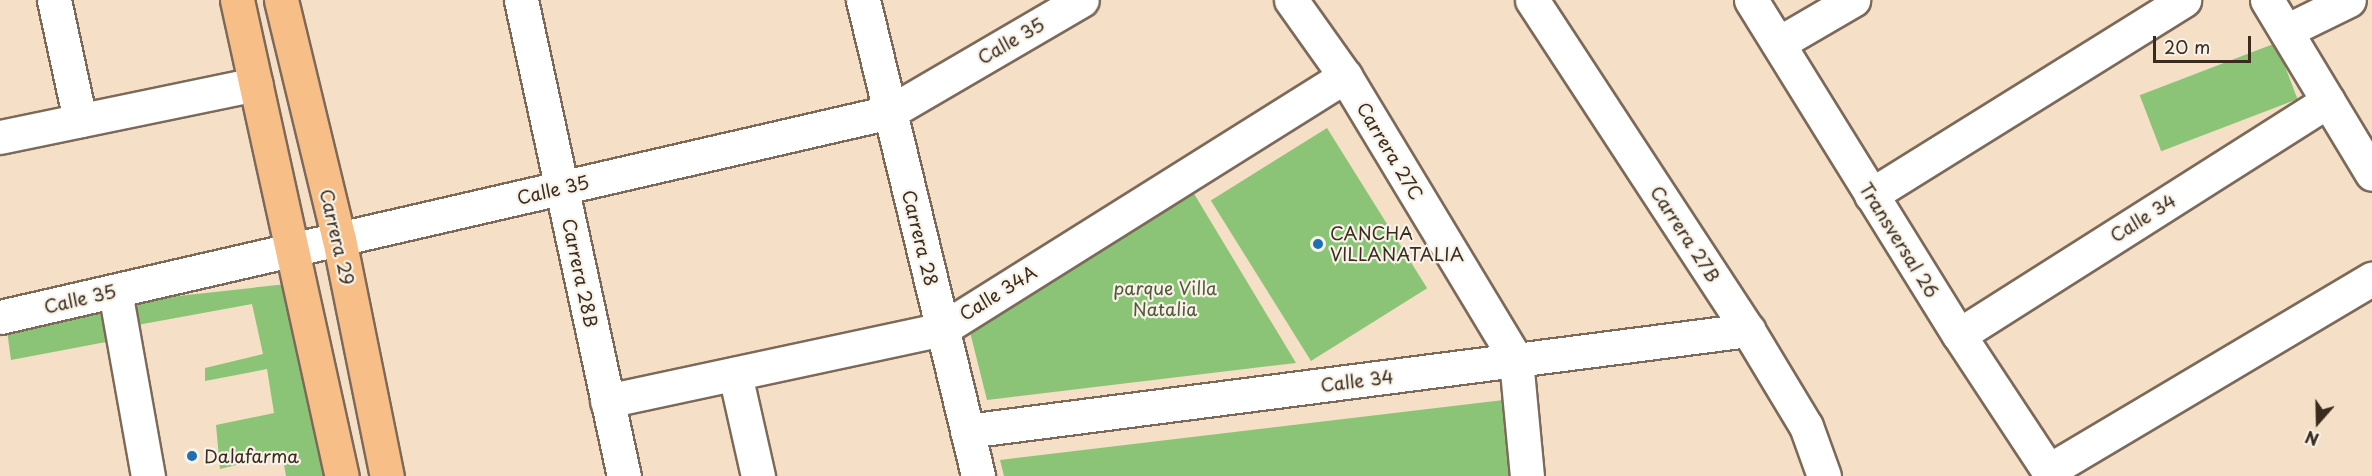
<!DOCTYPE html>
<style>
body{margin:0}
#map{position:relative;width:2372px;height:476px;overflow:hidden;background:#f5dfc6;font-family:"Playpen Sans",sans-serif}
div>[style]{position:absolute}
.green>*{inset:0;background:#8cc477;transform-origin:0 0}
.roads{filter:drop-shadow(2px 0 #7c6959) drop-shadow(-2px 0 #7c6959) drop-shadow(0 2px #7c6959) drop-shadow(0 -2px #7c6959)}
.minor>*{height:33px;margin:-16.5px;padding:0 16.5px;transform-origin:16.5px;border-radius:16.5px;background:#fff}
.major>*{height:33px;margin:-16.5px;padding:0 16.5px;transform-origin:16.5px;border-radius:16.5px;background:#f7be88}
.dots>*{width:16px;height:16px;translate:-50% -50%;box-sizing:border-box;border:3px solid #f7f3e8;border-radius:50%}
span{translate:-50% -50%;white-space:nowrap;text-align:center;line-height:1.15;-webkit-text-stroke:4.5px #f7f3e8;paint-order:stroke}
.street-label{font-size:18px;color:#3b2a1e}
.poi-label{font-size:18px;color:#3b2a1e}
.left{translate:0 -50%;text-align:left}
.park-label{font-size:18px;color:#535839}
.north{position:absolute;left:2288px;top:392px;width:60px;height:60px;-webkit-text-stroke:4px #f7f3e8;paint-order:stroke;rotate:200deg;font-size:16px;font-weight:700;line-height:24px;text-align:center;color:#3b2a1e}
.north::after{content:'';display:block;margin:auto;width:21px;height:27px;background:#3b2a1e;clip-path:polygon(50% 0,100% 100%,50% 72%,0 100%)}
.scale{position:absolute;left:2153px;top:36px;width:98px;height:27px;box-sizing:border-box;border:3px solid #3b2a1e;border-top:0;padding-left:8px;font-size:18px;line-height:21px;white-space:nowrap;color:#3b2a1e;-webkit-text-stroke:4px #f7f3e8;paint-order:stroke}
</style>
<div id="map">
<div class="green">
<div style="left:2276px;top:43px;width:60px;height:146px;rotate:69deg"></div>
<div style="left:1327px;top:128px;width:189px;height:137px;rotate:58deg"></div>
<div style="clip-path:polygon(1190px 187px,1296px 363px,987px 400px,970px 332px)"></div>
<div style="clip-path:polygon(305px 282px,339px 476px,286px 476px,282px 454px,220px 469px,216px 425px,274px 413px,267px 369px,205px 381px,205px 368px,263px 354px,252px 304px,132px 326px,132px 301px)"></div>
<div style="clip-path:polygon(100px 310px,106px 342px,11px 360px,6px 323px)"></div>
<div style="clip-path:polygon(1512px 399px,1524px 476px,1004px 476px,1000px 460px)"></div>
</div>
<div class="roads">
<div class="minor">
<div style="left:54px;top:0;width:123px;rotate:77.8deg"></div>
<div style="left:521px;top:0;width:487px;rotate:77.8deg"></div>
<div style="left:863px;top:0;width:490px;rotate:76.4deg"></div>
<div style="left:1291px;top:0;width:93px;rotate:54.6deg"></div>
<div style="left:1345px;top:76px;width:332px;rotate:58.9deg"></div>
<div style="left:1516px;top:360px;width:117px;rotate:84.6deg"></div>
<div style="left:1532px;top:0;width:394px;rotate:56.8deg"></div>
<div style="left:1748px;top:330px;width:112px;rotate:58.9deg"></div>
<div style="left:1806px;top:426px;width:53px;rotate:70.2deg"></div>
<div style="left:1751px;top:0;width:394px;rotate:58.2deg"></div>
<div style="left:1959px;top:335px;width:169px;rotate:56.6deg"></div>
<div style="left:2267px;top:0;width:203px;rotate:58.9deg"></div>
<div style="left:2286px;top:31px;width:70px;rotate:-26.2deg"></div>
<div style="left:1779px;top:43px;width:86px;rotate:-30.2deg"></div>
<div style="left:0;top:137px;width:261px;rotate:-11.7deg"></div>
<div style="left:1871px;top:195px;width:369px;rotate:-31.9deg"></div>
<div style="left:115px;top:291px;width:188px;rotate:79.9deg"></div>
<div style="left:0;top:317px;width:913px;rotate:-12.97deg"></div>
<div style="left:890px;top:112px;width:222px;rotate:-30.3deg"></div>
<div style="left:1959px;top:335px;width:437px;rotate:-32.4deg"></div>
<div style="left:735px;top:374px;width:105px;rotate:77.3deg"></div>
<div style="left:607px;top:401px;width:343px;rotate:-12.1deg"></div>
<div style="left:942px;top:329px;width:476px;rotate:-32.1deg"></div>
<div style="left:967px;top:431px;width:788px;rotate:-7.37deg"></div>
<div style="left:2048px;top:471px;width:377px;rotate:-30.7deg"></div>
</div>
<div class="major">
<div style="left:237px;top:0;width:487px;rotate:77.6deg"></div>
<div style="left:281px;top:0;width:246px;rotate:76.4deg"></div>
<div style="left:339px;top:239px;width:242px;rotate:78.6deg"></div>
</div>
</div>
<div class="dots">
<div style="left:1318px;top:244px;background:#1f6fb2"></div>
<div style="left:192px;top:456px;background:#1f6fb2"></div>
</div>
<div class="street-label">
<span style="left:1011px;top:41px;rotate:-30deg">Calle 35</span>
<span style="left:1390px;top:151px;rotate:59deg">Carrera 27C</span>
<span style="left:553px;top:190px;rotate:-13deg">Calle 35</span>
<span style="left:2143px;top:218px;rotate:-32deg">Calle 34</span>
<span style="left:1685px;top:234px;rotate:57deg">Carrera 27B</span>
<span style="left:337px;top:237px;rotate:77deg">Carrera 29</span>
<span style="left:920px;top:238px;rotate:76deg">Carrera 28</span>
<span style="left:1899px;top:240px;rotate:58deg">Transversal 26</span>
<span style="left:580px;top:273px;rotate:78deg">Carrera 28B</span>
<span style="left:998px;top:293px;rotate:-32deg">Calle 34A</span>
<span style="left:80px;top:299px;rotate:-13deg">Calle 35</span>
<span style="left:1357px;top:381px;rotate:-7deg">Calle 34</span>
</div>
<div class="poi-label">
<span class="left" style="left:1330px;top:244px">CANCHA<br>VILLANATALIA</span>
<span class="left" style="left:204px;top:456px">Dalafarma</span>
</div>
<div class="park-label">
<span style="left:1165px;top:299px">parque Villa<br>Natalia</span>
</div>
<div class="north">N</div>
<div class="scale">20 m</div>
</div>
